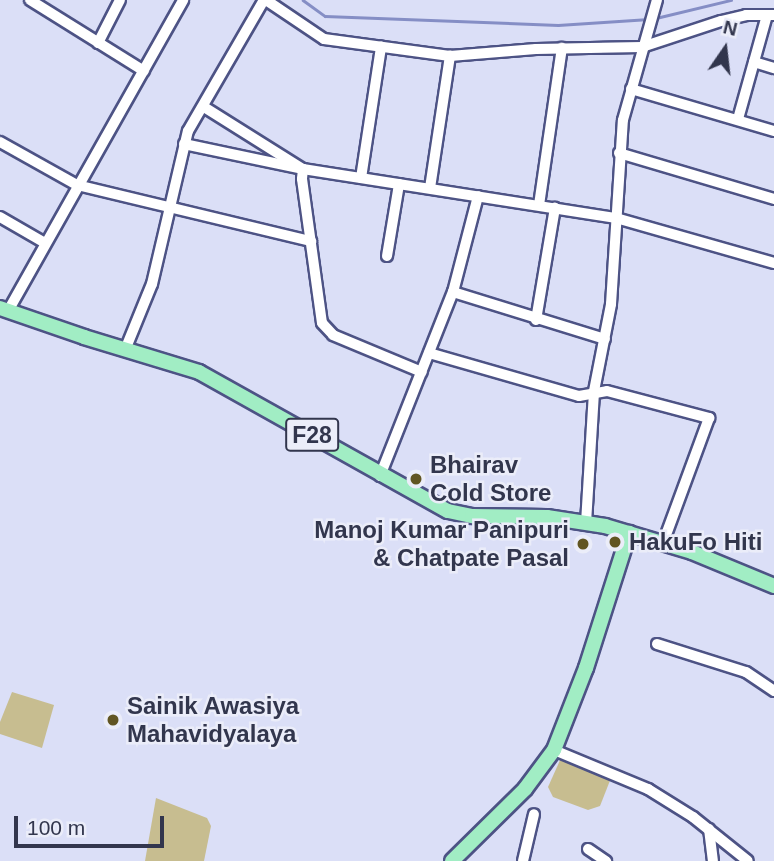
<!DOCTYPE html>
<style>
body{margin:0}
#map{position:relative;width:774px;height:861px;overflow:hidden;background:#dbdff7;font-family:Helvetica,sans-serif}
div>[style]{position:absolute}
.green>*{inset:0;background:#c7bd90}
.stream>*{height:2.5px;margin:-1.25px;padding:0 1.25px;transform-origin:1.25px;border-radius:1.25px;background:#858ec5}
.roads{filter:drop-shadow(2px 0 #4d5385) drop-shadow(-2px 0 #4d5385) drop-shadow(0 2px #4d5385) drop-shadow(0 -2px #4d5385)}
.street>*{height:10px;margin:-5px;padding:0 5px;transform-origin:5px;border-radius:5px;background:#fff}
.primary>*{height:14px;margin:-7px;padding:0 7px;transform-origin:7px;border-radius:7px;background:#a1edc4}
.dots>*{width:19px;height:19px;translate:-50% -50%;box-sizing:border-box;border:4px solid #ebedf9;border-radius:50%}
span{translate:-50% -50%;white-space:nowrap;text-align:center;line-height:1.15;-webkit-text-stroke:5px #ebedf9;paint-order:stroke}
.shield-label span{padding:2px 5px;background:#ebedf9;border:2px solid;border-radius:5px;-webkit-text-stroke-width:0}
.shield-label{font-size:23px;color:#32364d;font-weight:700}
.poi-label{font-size:24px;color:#32364d;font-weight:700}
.left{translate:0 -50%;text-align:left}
.right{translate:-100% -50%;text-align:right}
.north{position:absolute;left:690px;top:14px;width:70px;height:70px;-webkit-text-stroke:5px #ebedf9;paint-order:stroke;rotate:14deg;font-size:19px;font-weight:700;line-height:28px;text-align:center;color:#32364d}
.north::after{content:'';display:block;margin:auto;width:24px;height:32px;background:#32364d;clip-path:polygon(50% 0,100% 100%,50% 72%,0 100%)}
.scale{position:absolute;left:14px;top:816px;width:150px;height:32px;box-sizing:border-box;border:4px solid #32364d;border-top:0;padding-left:9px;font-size:21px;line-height:24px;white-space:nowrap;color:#32364d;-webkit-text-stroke:5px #ebedf9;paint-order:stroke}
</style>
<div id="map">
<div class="green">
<div style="clip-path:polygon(12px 692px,54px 705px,42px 748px,0 734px,0 722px)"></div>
<div style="clip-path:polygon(561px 758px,611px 778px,600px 806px,588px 810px,553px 797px,548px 787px)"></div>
<div style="clip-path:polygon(156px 798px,207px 818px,211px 826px,204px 861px,145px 861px)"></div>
</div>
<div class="stream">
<div style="left:303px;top:0;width:27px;rotate:36deg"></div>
<div style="left:325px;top:16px;width:233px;rotate:2.2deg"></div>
<div style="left:558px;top:25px;width:91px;rotate:-3.8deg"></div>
<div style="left:656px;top:18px;width:77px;rotate:-13.5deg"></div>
</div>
<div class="roads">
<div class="street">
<div style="left:30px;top:0;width:134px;rotate:31.9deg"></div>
<div style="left:266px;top:0;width:70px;rotate:33.9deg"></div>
<div style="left:324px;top:39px;width:127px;rotate:7.7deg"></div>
<div style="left:450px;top:56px;width:86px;rotate:-4.7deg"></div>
<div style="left:536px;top:49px;width:106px;rotate:-1.1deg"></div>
<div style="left:642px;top:47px;width:83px;rotate:-18.2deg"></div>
<div style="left:721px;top:21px;width:26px;rotate:-13deg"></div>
<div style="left:746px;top:15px;width:28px"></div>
<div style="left:98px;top:43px;width:48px;rotate:-62.9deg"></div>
<div style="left:754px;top:62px;width:21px;rotate:17deg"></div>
<div style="left:631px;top:89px;width:149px;rotate:16.4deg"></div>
<div style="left:204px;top:107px;width:117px;rotate:32.1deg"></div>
<div style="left:303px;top:169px;width:10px;rotate:96deg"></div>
<div style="left:302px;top:179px;width:145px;rotate:82.1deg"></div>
<div style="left:322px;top:323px;width:16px;rotate:47deg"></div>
<div style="left:333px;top:335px;width:96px;rotate:22.6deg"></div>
<div style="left:738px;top:119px;width:108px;rotate:-74.4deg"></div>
<div style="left:0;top:142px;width:88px;rotate:29.2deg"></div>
<div style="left:77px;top:185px;width:241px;rotate:13.5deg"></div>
<div style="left:184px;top:144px;width:122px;rotate:11.9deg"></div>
<div style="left:303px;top:169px;width:317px;rotate:8.9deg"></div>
<div style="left:616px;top:218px;width:164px;rotate:15.9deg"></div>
<div style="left:619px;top:153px;width:162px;rotate:16.5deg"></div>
<div style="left:361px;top:178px;width:133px;rotate:-81.3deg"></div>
<div style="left:430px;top:188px;width:134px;rotate:-81.4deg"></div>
<div style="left:539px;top:205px;width:159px;rotate:-81.7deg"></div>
<div style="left:0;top:217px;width:52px;rotate:30deg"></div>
<div style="left:387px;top:256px;width:73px;rotate:-80.5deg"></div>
<div style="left:453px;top:292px;width:159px;rotate:17.2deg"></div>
<div style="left:8px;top:311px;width:357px;rotate:-60.6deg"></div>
<div style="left:536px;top:320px;width:114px;rotate:-80.4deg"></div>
<div style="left:125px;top:350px;width:71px;rotate:-67.8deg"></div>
<div style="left:152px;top:284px;width:157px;rotate:-76.8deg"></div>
<div style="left:188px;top:131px;width:151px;rotate:-59.9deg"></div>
<div style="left:429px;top:353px;width:156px;rotate:16deg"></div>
<div style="left:579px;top:396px;width:28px;rotate:-10deg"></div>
<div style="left:607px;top:391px;width:106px;rotate:14.8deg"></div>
<div style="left:709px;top:418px;width:133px;rotate:110.2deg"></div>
<div style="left:380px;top:476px;width:198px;rotate:-68.4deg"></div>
<div style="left:453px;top:292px;width:99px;rotate:-75.4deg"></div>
<div style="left:586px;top:523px;width:132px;rotate:-86.5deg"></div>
<div style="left:594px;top:391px;width:89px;rotate:-78.9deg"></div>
<div style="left:611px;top:304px;width:184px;rotate:-86.3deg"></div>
<div style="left:623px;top:120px;width:125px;rotate:-74.2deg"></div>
<div style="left:657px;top:644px;width:93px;rotate:17.5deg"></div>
<div style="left:746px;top:672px;width:34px;rotate:34deg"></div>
<div style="left:554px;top:750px;width:102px;rotate:22.5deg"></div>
<div style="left:648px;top:789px;width:53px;rotate:31.9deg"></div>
<div style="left:693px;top:817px;width:70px;rotate:38.7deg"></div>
<div style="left:709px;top:829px;width:32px;rotate:83deg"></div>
<div style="left:588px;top:849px;width:22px;rotate:34deg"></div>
<div style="left:523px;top:861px;width:48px;rotate:-76.8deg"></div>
</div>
<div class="primary">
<div style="left:0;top:308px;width:89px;rotate:19deg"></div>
<div style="left:84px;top:337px;width:120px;rotate:16.9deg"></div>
<div style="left:199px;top:372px;width:285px;rotate:29.2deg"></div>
<div style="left:448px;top:511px;width:25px;rotate:12deg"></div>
<div style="left:472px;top:516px;width:75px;rotate:0.8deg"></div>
<div style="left:547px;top:517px;width:59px;rotate:8.8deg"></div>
<div style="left:605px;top:526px;width:91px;rotate:16.6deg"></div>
<div style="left:692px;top:552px;width:89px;rotate:22.5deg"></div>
<div style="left:452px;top:861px;width:103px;rotate:-44.6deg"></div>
<div style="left:525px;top:789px;width:49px;rotate:-53.4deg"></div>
<div style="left:554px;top:750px;width:88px;rotate:-68.7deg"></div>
<div style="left:586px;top:668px;width:142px;rotate:-72.3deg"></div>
</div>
</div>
<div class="dots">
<div style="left:416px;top:479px;background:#615522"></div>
<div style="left:615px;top:542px;background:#615522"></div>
<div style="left:583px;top:544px;background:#615522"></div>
<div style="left:113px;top:720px;background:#615522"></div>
</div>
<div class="shield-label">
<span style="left:312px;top:435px">F28</span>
</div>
<div class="poi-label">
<span class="left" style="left:430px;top:479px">Bhairav<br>Cold Store</span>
<span class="right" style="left:569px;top:544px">Manoj Kumar Panipuri<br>&amp; Chatpate Pasal</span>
<span class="left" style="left:629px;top:542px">HakuFo Hiti</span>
<span class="left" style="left:127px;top:720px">Sainik Awasiya<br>Mahavidyalaya</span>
</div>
<div class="north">N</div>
<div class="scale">100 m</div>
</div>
